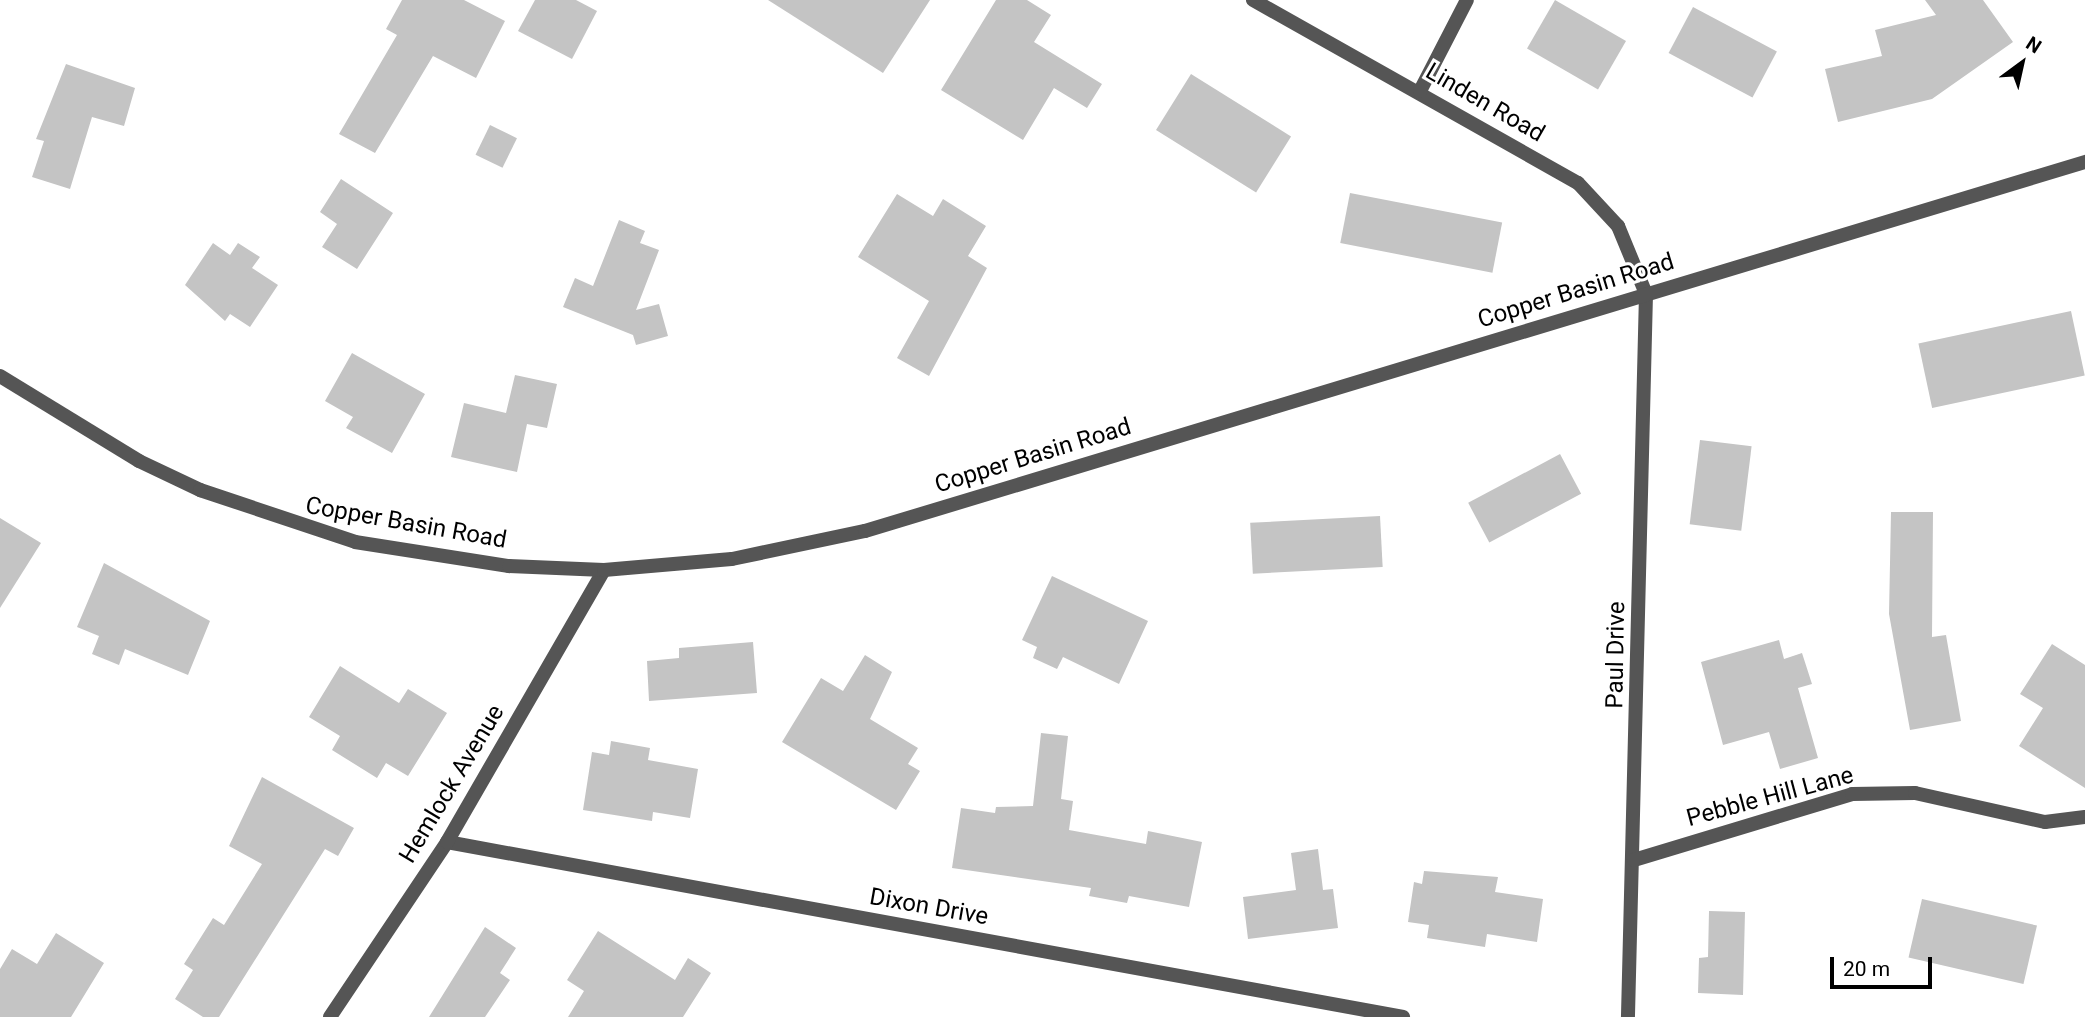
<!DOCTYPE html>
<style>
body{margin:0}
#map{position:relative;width:2085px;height:1017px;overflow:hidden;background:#fff;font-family:Roboto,sans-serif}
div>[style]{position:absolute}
.building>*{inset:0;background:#c4c4c4;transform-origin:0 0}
.minor>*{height:14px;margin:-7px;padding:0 7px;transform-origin:7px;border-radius:7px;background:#555}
.tertiary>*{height:14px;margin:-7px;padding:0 7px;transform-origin:7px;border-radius:7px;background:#555}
span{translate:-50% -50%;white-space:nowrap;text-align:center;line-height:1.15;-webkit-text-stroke:6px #fff;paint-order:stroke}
.street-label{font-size:24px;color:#000}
.north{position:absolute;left:1987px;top:28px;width:70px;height:70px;-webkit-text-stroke:5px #fff;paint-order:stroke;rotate:33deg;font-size:19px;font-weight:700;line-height:28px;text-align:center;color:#000}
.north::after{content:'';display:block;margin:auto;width:24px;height:32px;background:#000;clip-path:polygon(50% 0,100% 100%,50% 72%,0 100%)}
.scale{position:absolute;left:1830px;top:957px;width:102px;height:32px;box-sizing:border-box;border:4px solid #000;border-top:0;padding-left:9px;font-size:21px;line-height:24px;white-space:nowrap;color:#000;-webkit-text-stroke:5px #fff;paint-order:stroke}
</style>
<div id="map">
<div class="building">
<div style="clip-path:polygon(402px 0,464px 0,505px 21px,476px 78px,433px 56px,375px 153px,339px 134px,397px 35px,386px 29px)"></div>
<div style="clip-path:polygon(535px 0,576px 0,597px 11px,572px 59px,518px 31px)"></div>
<div style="clip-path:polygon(768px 0,930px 0,883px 73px)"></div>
<div style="clip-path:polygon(996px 0,1027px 0,1051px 15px,1034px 42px,1102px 84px,1087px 108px,1054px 88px,1023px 140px,941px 90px)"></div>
<div style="left:1555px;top:0;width:82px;height:56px;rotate:30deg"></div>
<div style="clip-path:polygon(1925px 0,1983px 0,2013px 42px,1932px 99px,1838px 122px,1825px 69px,1882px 56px,1875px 30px,1936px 15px)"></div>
<div style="left:1693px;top:7px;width:95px;height:52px;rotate:28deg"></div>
<div style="clip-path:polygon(66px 64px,135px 88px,124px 126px,92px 117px,70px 189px,32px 177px,44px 141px,36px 139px)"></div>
<div style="left:1191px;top:74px;width:118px;height:66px;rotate:32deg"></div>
<div style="left:490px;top:125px;width:30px;height:33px;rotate:26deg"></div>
<div style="clip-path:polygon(341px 179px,393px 213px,357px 269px,322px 247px,337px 224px,320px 212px)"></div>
<div style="left:1350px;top:193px;width:155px;height:51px;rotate:11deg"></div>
<div style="clip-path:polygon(897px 194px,933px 216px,943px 199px,986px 226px,968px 256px,987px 268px,929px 376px,897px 358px,929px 301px,858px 257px)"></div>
<div style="clip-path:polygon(619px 220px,645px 231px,640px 243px,659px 250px,636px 310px,659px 304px,668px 336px,636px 345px,633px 335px,563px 307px,575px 278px,593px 286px)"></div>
<div style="clip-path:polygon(213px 243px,230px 255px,238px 243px,260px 257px,252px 268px,278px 285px,250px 327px,230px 314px,225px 321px,185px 285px)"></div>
<div style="left:2071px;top:311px;width:66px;height:156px;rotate:78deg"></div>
<div style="clip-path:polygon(352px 353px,425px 394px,392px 453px,346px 428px,353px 417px,325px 401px)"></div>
<div style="clip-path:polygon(515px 375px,557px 384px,547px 428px,527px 424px,517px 472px,451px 457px,464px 403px,506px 413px)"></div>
<div style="left:1700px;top:440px;width:52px;height:85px;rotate:7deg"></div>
<div style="left:1560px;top:454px;width:45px;height:104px;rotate:62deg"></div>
<div style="clip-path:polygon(1891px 512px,1933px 512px,1932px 637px,1946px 635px,1961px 721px,1910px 730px,1889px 614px)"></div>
<div style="left:1380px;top:516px;width:51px;height:130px;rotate:87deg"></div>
<div style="clip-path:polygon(0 518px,41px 543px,0 608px)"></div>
<div style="clip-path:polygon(104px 563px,210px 621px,188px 675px,125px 649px,119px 665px,92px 654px,99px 636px,77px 627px)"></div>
<div style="clip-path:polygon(1052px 576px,1148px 621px,1119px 684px,1063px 657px,1057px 669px,1033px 658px,1037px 647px,1022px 640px)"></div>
<div style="clip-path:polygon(1779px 640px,1784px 659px,1802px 653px,1812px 684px,1798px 688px,1818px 758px,1780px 769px,1769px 732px,1723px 745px,1701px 662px)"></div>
<div style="clip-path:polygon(753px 642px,757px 693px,649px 701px,647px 661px,679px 658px,679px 648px)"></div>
<div style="clip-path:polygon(2052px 644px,2085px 665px,2085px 788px,2019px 746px,2043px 708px,2020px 694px)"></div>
<div style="clip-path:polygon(865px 655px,892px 672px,870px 719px,918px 748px,908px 764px,920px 771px,896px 810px,782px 742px,821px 678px,843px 691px)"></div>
<div style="clip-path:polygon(340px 666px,399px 703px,408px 689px,447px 713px,408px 776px,386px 763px,377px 778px,332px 750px,340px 736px,309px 717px)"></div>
<div style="clip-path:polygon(1041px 733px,1068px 736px,1061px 799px,1073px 801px,1069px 830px,1146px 844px,1148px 831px,1202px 842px,1189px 907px,1129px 896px,1127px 903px,1089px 896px,1091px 888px,952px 868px,961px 808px,995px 813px,996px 807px,1033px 806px)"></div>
<div style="clip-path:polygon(611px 741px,650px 748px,648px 760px,698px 769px,690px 818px,653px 812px,652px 821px,583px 810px,592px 752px,609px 755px)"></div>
<div style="clip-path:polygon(262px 777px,354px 828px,338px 856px,325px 849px,219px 1017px,203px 1017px,175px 999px,193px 970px,184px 964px,213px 918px,224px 925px,262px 864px,229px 846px)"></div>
<div style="clip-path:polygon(1318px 849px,1323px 890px,1333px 889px,1338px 928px,1248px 939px,1243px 897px,1296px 890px,1291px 853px)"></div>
<div style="clip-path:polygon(1424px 871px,1498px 877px,1495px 892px,1543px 899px,1537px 942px,1487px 934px,1485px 947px,1427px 938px,1429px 925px,1408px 922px,1414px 882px,1422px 884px)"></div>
<div style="left:1922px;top:899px;width:118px;height:60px;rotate:13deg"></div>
<div style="clip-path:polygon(1709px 911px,1745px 912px,1743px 995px,1698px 993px,1699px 958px,1708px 957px)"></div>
<div style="clip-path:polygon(485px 927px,516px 948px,500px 973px,510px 980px,485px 1017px,429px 1017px)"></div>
<div style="clip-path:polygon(598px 931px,675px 980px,688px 958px,711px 973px,683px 1017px,568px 1017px,584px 991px,567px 980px)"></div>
<div style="clip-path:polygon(56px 933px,104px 963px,71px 1017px,0 1017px,0 969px,12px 949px,37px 964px)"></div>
</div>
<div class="minor">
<div style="left:1253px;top:0;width:373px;rotate:29.4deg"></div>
<div style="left:1578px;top:183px;width:59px;rotate:47.1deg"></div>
<div style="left:1618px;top:226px;width:74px;rotate:67.6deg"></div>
<div style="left:1646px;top:294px;width:723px;rotate:91.43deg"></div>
<div style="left:1420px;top:91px;width:102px;rotate:-62.7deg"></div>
<div style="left:447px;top:842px;width:972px;rotate:10.37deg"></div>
<div style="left:1634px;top:860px;width:228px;rotate:-16.8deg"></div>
<div style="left:1852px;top:794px;width:63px;rotate:-0.9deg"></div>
<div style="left:1915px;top:793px;width:133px;rotate:12.6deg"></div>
<div style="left:2045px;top:822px;width:40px;rotate:-7.1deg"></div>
<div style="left:330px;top:1017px;width:211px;rotate:-56.2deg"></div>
<div style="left:447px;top:842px;width:314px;rotate:-60deg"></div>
</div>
<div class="tertiary">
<div style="left:0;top:376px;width:163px;rotate:31.4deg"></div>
<div style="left:139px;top:461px;width:68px;rotate:25.4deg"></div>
<div style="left:200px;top:490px;width:163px;rotate:18.5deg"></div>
<div style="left:355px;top:542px;width:156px;rotate:8.9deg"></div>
<div style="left:509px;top:566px;width:95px;rotate:2.4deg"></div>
<div style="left:604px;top:570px;width:128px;rotate:-4.9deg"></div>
<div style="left:732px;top:559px;width:136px;rotate:-11.9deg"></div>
<div style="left:865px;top:531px;width:1275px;rotate:-16.83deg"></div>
</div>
<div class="street-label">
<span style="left:1485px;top:103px;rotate:30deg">Linden Road</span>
<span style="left:1576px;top:291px;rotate:-17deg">Copper Basin Road</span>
<span style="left:1033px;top:456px;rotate:-17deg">Copper Basin Road</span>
<span style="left:406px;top:523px;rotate:10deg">Copper Basin Road</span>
<span style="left:1616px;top:655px;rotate:-89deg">Paul Drive</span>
<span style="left:452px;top:784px;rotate:-59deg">Hemlock Avenue</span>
<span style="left:1770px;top:797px;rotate:-15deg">Pebble Hill Lane</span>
<span style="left:929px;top:907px;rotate:10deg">Dixon Drive</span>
</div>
<div class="north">N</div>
<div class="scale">20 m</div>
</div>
